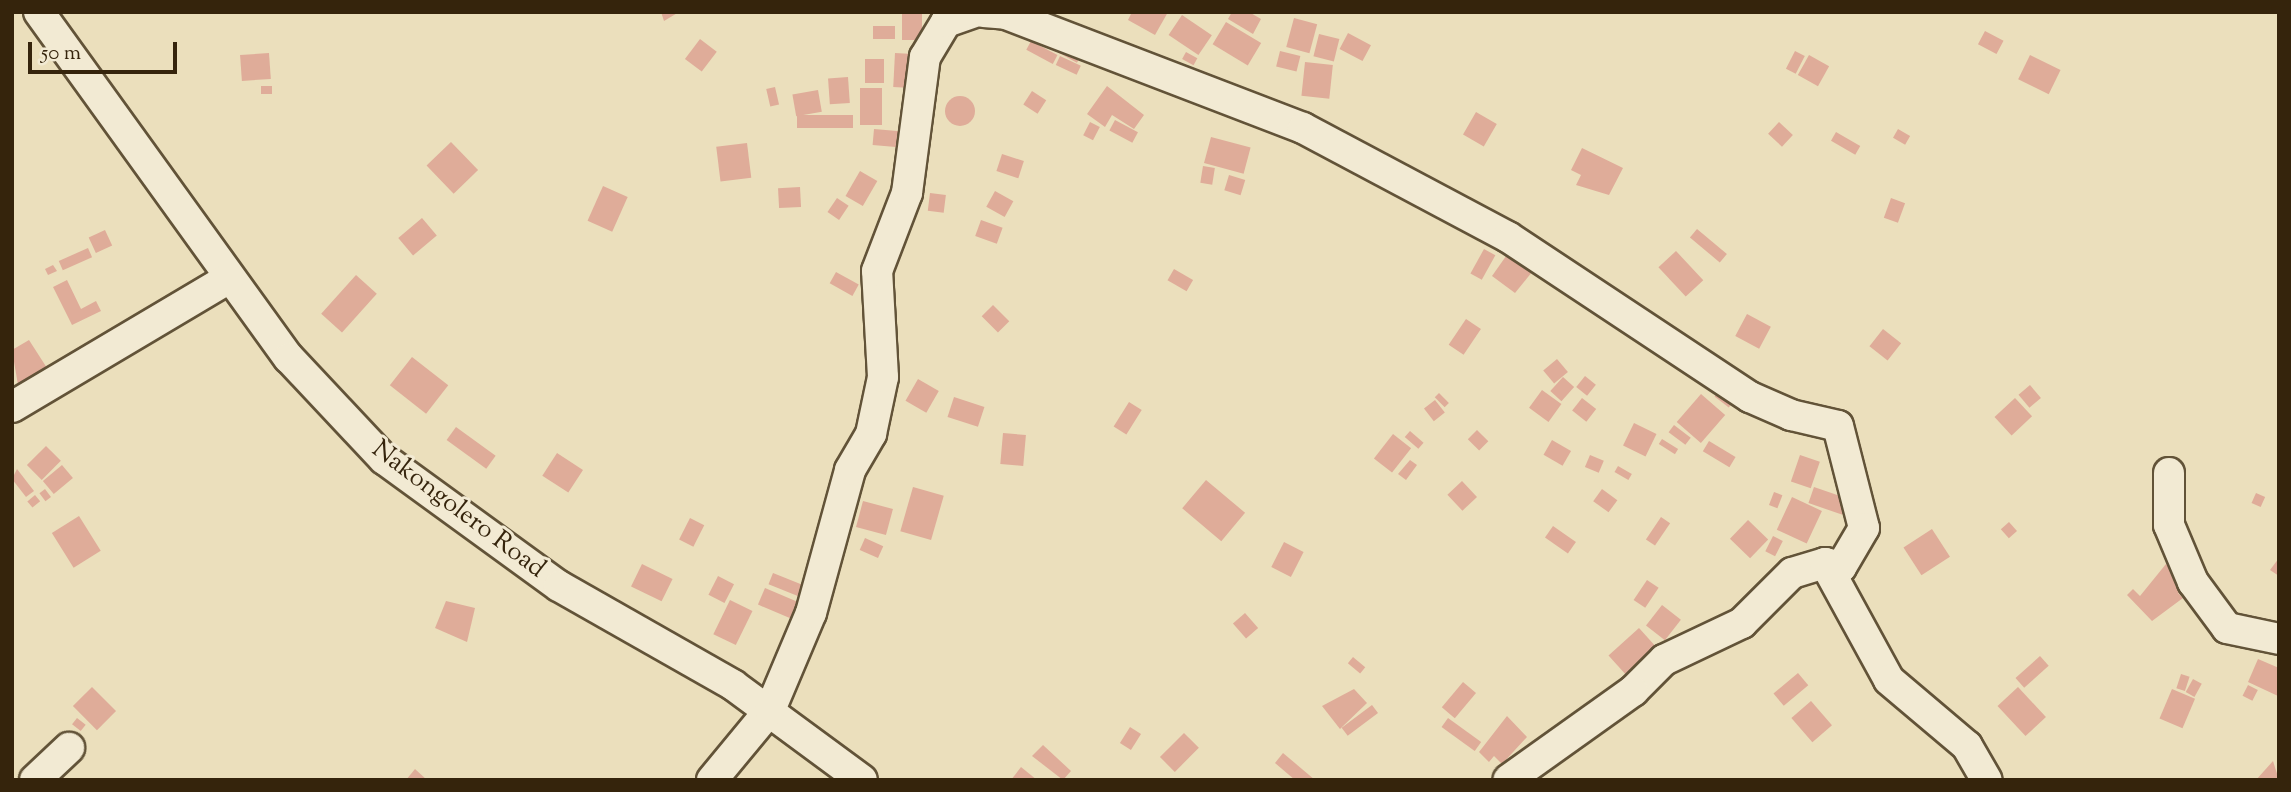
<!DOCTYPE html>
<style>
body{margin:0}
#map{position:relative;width:2291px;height:792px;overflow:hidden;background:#ebdfbc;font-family:"Sorts Mill Goudy",serif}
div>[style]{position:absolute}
.building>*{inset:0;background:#dfac99;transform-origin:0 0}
.round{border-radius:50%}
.roads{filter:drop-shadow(2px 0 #625338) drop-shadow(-2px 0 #625338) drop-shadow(0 2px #625338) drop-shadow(0 -2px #625338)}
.minor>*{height:30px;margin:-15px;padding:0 15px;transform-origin:15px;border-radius:15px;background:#f2ead3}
span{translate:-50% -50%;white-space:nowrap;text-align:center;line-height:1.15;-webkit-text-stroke:6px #f2ead3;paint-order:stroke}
.street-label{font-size:26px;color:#35240c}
.frame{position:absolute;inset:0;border:14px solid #35240c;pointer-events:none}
.scale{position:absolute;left:28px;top:42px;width:149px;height:32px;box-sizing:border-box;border:4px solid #35240c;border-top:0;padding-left:9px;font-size:21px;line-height:24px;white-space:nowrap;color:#35240c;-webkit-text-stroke:5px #f2ead3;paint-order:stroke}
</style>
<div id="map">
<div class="building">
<div style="clip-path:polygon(661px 12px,679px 12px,664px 21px)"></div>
<div style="left:902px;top:12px;width:20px;height:28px"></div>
<div style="clip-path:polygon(1132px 12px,1168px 12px,1155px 35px,1128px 20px)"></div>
<div style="clip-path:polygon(1232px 12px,1249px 12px,1261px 19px,1253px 34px,1228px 19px)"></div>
<div style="left:1182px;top:15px;width:36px;height:24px;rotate:34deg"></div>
<div style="left:1294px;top:18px;width:24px;height:30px;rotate:15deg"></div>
<div style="left:1226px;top:22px;width:41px;height:26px;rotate:31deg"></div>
<div style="left:895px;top:26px;width:13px;height:22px;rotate:90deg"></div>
<div style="left:1985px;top:31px;width:21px;height:15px;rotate:28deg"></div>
<div style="left:1348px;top:33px;width:26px;height:18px;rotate:28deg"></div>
<div style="left:1319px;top:34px;width:21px;height:23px;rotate:14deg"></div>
<div style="left:1061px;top:38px;width:26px;height:14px;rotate:29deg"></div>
<div style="left:700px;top:39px;width:21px;height:25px;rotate:37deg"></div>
<div style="left:1031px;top:41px;width:30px;height:10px;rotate:28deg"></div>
<div style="left:1280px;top:51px;width:21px;height:16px;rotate:14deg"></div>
<div style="left:1795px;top:51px;width:11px;height:20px;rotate:27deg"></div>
<div style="left:1186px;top:52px;width:13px;height:8px;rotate:29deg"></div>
<div style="left:269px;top:53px;width:26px;height:29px;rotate:86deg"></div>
<div style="left:895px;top:53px;width:18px;height:34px;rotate:3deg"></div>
<div style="left:1809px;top:55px;width:23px;height:23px;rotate:29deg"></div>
<div style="left:2030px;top:55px;width:34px;height:27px;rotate:26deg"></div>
<div style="left:1060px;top:56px;width:23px;height:10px;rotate:25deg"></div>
<div style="left:865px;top:59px;width:19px;height:24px"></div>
<div style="left:1305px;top:62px;width:28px;height:34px;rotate:6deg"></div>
<div style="left:848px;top:77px;width:26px;height:20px;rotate:86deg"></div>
<div style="left:272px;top:86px;width:8px;height:11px;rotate:90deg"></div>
<div style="clip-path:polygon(1107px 86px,1144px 115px,1134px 129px,1112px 115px,1105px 127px,1087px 114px)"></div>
<div style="left:775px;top:87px;width:18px;height:9px;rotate:77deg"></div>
<div style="left:860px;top:88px;width:22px;height:37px"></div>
<div style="left:818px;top:90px;width:22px;height:26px;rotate:80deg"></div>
<div style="left:1032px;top:91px;width:17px;height:16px;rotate:33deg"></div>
<div class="round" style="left:945px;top:96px;width:30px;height:30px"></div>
<div style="left:1476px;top:112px;width:24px;height:26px;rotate:30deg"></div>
<div style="left:853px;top:115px;width:13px;height:56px;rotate:90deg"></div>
<div style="left:1115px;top:120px;width:26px;height:12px;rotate:28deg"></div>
<div style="left:1090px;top:122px;width:11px;height:15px;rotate:27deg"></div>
<div style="left:1779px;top:122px;width:19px;height:16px;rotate:43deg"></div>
<div style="left:874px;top:129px;width:32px;height:16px;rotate:5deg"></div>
<div style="left:1898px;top:129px;width:14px;height:10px;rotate:30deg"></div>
<div style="left:1836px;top:132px;width:28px;height:10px;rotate:30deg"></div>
<div style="left:1211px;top:137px;width:41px;height:27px;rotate:15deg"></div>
<div style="left:451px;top:142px;width:39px;height:34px;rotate:46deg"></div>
<div style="left:747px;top:143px;width:35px;height:31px;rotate:83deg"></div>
<div style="clip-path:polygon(1582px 148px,1623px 168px,1609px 195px,1576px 185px,1581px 175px,1571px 170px)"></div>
<div style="left:1002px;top:154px;width:23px;height:18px;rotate:18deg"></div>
<div style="left:1203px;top:166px;width:12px;height:17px;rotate:9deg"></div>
<div style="left:860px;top:171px;width:20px;height:29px;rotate:30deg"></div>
<div style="left:1229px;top:175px;width:17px;height:16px;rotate:17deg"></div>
<div style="left:603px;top:186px;width:27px;height:38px;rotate:24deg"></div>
<div style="left:800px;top:187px;width:20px;height:22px;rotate:87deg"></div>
<div style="left:995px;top:191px;width:21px;height:18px;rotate:29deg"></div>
<div style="left:930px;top:193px;width:16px;height:18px;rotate:7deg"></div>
<div style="left:837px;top:198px;width:14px;height:17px;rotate:34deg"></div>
<div style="left:1891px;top:198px;width:15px;height:21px;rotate:20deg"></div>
<div style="left:422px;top:218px;width:23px;height:31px;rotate:50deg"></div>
<div style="left:981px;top:220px;width:23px;height:17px;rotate:20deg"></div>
<div style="left:1697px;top:229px;width:39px;height:11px;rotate:40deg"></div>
<div style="left:105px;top:230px;width:17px;height:18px;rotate:65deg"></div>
<div style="clip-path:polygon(1516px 242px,1531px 250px,1532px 272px,1515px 293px,1492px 276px)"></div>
<div style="left:88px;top:248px;width:10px;height:32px;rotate:66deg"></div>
<div style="left:1484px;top:249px;width:13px;height:28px;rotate:29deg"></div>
<div style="left:1676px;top:251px;width:40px;height:24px;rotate:47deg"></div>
<div style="clip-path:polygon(53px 265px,57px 271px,48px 275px,45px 269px)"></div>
<div style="left:1174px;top:269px;width:22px;height:13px;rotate:30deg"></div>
<div style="left:836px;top:272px;width:26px;height:13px;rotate:29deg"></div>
<div style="left:356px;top:275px;width:28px;height:52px;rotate:42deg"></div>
<div style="clip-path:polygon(67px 280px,81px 309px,96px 301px,101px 311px,72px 325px,53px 287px)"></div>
<div style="left:993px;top:305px;width:23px;height:16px;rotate:45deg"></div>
<div style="left:1747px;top:314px;width:27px;height:25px;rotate:28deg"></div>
<div style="left:1466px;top:319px;width:18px;height:31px;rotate:34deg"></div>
<div style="left:1883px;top:329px;width:23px;height:22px;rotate:38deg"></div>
<div style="clip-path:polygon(29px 340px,47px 368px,18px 385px,12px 350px)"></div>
<div style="left:412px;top:357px;width:46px;height:36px;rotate:38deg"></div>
<div style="left:1557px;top:359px;width:17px;height:18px;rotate:50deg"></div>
<div style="left:1585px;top:376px;width:14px;height:14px;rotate:39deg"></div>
<div style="left:1563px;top:377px;width:15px;height:19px;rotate:42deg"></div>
<div style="left:918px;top:379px;width:24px;height:25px;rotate:30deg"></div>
<div style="left:2030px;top:385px;width:17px;height:15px;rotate:50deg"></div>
<div style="left:1722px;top:387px;width:18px;height:12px;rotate:38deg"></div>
<div style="left:1542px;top:390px;width:24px;height:22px;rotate:36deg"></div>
<div style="left:1439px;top:393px;width:14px;height:6px;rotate:45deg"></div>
<div style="left:1701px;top:394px;width:32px;height:37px;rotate:41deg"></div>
<div style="left:954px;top:397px;width:32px;height:21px;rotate:18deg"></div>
<div style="left:1582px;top:398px;width:18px;height:16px;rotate:38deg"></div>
<div style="left:2015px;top:398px;width:25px;height:28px;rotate:47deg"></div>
<div style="left:1435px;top:400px;width:16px;height:14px;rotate:52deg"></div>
<div style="left:1129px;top:402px;width:15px;height:29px;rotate:32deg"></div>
<div style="left:1634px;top:423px;width:25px;height:25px;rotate:26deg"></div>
<div style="left:1674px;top:425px;width:21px;height:9px;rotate:37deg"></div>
<div style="left:456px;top:427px;width:49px;height:16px;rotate:36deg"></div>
<div style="left:1477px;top:430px;width:16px;height:13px;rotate:45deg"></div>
<div style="left:1410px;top:431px;width:18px;height:8px;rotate:41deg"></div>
<div style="left:1003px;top:433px;width:23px;height:31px;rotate:5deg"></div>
<div style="left:1393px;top:434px;width:23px;height:31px;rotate:38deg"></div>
<div style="left:1662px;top:439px;width:19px;height:6px;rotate:32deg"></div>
<div style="left:1552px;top:440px;width:22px;height:17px;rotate:30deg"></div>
<div style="left:1709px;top:441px;width:31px;height:12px;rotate:31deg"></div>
<div style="left:46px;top:446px;width:21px;height:27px;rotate:45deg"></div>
<div style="left:557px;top:453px;width:31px;height:27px;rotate:33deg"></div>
<div style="left:1590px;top:455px;width:15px;height:13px;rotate:23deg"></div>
<div style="left:1800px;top:455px;width:21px;height:28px;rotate:19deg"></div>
<div style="clip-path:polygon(1410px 460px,1417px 465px,1406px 480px,1398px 474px)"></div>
<div style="left:62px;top:465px;width:17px;height:25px;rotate:50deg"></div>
<div style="left:1618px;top:466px;width:16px;height:7px;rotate:30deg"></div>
<div style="clip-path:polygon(17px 469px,34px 491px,26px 497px,12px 479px)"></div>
<div style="left:1206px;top:480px;width:51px;height:37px;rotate:40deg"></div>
<div style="left:1462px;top:481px;width:22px;height:20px;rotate:47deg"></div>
<div style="left:913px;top:487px;width:32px;height:46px;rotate:16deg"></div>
<div style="left:1814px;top:487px;width:36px;height:17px;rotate:19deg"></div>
<div style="left:45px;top:489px;width:10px;height:7px;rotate:53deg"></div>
<div style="left:1602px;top:489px;width:19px;height:15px;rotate:36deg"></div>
<div style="left:1774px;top:492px;width:9px;height:14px;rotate:21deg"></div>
<div style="left:2256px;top:493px;width:10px;height:11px;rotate:24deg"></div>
<div style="left:35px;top:495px;width:8px;height:10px;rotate:50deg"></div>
<div style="left:1792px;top:497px;width:33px;height:36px;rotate:25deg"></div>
<div style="left:863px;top:501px;width:31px;height:27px;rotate:15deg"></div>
<div style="left:79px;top:516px;width:41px;height:32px;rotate:58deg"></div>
<div style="left:1661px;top:517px;width:11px;height:27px;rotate:34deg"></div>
<div style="left:690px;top:518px;width:16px;height:24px;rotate:27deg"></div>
<div style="left:1748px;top:520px;width:28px;height:26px;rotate:44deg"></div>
<div style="left:2009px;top:522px;width:12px;height:11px;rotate:48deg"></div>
<div style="left:1553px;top:526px;width:28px;height:14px;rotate:35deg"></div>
<div style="left:1932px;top:529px;width:33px;height:34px;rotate:57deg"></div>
<div style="left:1773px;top:536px;width:11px;height:17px;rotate:27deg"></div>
<div style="left:865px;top:538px;width:20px;height:13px;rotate:24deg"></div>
<div style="left:1284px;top:542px;width:22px;height:28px;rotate:27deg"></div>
<div style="clip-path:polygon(2279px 558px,2279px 576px,2270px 570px)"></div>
<div style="left:642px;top:564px;width:34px;height:25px;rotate:26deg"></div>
<div style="clip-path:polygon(2166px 564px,2187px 585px,2178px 593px,2183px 598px,2152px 621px,2127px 595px,2133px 589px,2140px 596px)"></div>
<div style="left:773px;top:573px;width:37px;height:12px;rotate:22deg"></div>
<div style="left:718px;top:576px;width:18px;height:21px;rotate:27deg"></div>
<div style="left:1647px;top:580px;width:14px;height:24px;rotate:34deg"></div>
<div style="left:765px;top:588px;width:39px;height:18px;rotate:23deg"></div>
<div style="left:730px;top:600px;width:25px;height:38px;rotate:26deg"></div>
<div style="clip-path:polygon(446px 601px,475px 608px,467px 642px,435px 628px)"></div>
<div style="left:1662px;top:605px;width:24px;height:26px;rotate:38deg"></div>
<div style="left:1245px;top:613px;width:20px;height:16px;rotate:49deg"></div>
<div style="left:1639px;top:628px;width:28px;height:41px;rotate:48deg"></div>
<div style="left:2040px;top:656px;width:13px;height:33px;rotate:48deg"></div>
<div style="left:1353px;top:657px;width:16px;height:8px;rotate:40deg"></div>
<div style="clip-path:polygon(2258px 659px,2279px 668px,2278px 696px,2248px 682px)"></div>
<div style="left:1798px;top:673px;width:16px;height:32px;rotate:50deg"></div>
<div style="left:2181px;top:674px;width:9px;height:15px;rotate:18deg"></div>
<div style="left:2193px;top:679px;width:10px;height:15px;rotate:29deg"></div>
<div style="left:1463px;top:682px;width:17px;height:33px;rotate:40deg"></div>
<div style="left:2248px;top:685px;width:11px;height:12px;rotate:27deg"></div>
<div style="left:92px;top:687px;width:34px;height:27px;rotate:45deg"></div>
<div style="left:2018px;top:687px;width:41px;height:28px;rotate:47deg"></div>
<div style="clip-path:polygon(1354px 689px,1367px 703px,1340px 729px,1322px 706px)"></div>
<div style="left:2172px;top:689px;width:25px;height:32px;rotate:23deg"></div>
<div style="left:1811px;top:701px;width:32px;height:26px;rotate:49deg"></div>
<div style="left:1372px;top:705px;width:10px;height:38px;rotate:53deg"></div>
<div style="clip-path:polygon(1507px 716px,1527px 737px,1502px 764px,1494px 756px,1489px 762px,1479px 752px)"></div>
<div style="left:77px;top:718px;width:11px;height:8px;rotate:38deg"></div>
<div style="left:1448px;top:718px;width:41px;height:11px;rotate:36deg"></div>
<div style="left:1130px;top:727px;width:13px;height:19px;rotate:32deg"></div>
<div style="left:1184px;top:733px;width:21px;height:34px;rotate:45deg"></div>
<div style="clip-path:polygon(1043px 745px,1071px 771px,1063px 780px,1032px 756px)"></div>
<div style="clip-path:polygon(1283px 753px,1315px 780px,1295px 780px,1275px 763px)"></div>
<div style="clip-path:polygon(2273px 761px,2279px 780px,2256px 780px)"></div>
<div style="clip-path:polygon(1021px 767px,1037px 780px,1011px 780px)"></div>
<div style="clip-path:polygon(415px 769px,427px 780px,406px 780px)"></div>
</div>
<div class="roads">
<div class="minor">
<div style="left:39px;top:12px;width:427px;rotate:54.2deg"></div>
<div style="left:289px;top:358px;width:139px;rotate:46.8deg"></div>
<div style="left:384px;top:459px;width:216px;rotate:36deg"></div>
<div style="left:559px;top:586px;width:200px;rotate:29.6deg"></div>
<div style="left:733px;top:685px;width:160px;rotate:36.4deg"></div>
<div style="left:984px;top:12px;width:22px;rotate:5deg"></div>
<div style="left:1006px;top:14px;width:318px;rotate:21deg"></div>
<div style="left:1303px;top:128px;width:232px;rotate:28deg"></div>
<div style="left:1508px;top:237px;width:290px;rotate:33.5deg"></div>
<div style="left:1750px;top:397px;width:45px;rotate:23.7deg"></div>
<div style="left:1791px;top:415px;width:48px;rotate:13.2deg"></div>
<div style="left:1838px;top:426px;width:105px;rotate:75.7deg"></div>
<div style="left:1864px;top:528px;width:45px;rotate:120.5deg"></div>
<div style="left:1841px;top:567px;width:16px;rotate:-166deg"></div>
<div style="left:1825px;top:563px;width:34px;rotate:163deg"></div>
<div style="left:1792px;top:573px;width:71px;rotate:135deg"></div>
<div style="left:1742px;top:623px;width:86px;rotate:154.6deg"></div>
<div style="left:1664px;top:660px;width:44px;rotate:135deg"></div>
<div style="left:1633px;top:691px;width:153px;rotate:144.5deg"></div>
<div style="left:12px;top:407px;width:252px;rotate:-30.7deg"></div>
<div style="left:2169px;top:473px;width:52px;rotate:90deg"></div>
<div style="left:2169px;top:525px;width:62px;rotate:67.2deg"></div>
<div style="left:2193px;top:582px;width:57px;rotate:53.5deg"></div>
<div style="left:2227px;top:628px;width:53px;rotate:11.9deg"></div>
<div style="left:1825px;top:563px;width:133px;rotate:61.3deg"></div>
<div style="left:1889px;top:680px;width:102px;rotate:40.2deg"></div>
<div style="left:1967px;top:746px;width:39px;rotate:60deg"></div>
<div style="left:35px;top:780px;width:47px;rotate:-43.3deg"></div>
<div style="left:712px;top:780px;width:91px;rotate:-50.4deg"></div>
<div style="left:770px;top:710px;width:105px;rotate:-67.1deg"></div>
<div style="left:811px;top:613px;width:148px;rotate:-74.7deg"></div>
<div style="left:850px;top:470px;width:42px;rotate:-59.7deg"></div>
<div style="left:871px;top:434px;width:58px;rotate:-78.1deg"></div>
<div style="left:883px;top:377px;width:106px;rotate:-93.2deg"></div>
<div style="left:877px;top:271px;width:84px;rotate:-69deg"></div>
<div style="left:907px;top:193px;width:137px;rotate:-82.5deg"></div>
<div style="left:925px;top:57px;width:41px;rotate:-59deg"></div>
<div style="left:946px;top:22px;width:31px;rotate:-19deg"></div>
</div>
</div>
<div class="street-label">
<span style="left:458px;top:510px;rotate:37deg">Nakongolero Road</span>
</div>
<div class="frame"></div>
<div class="scale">50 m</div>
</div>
